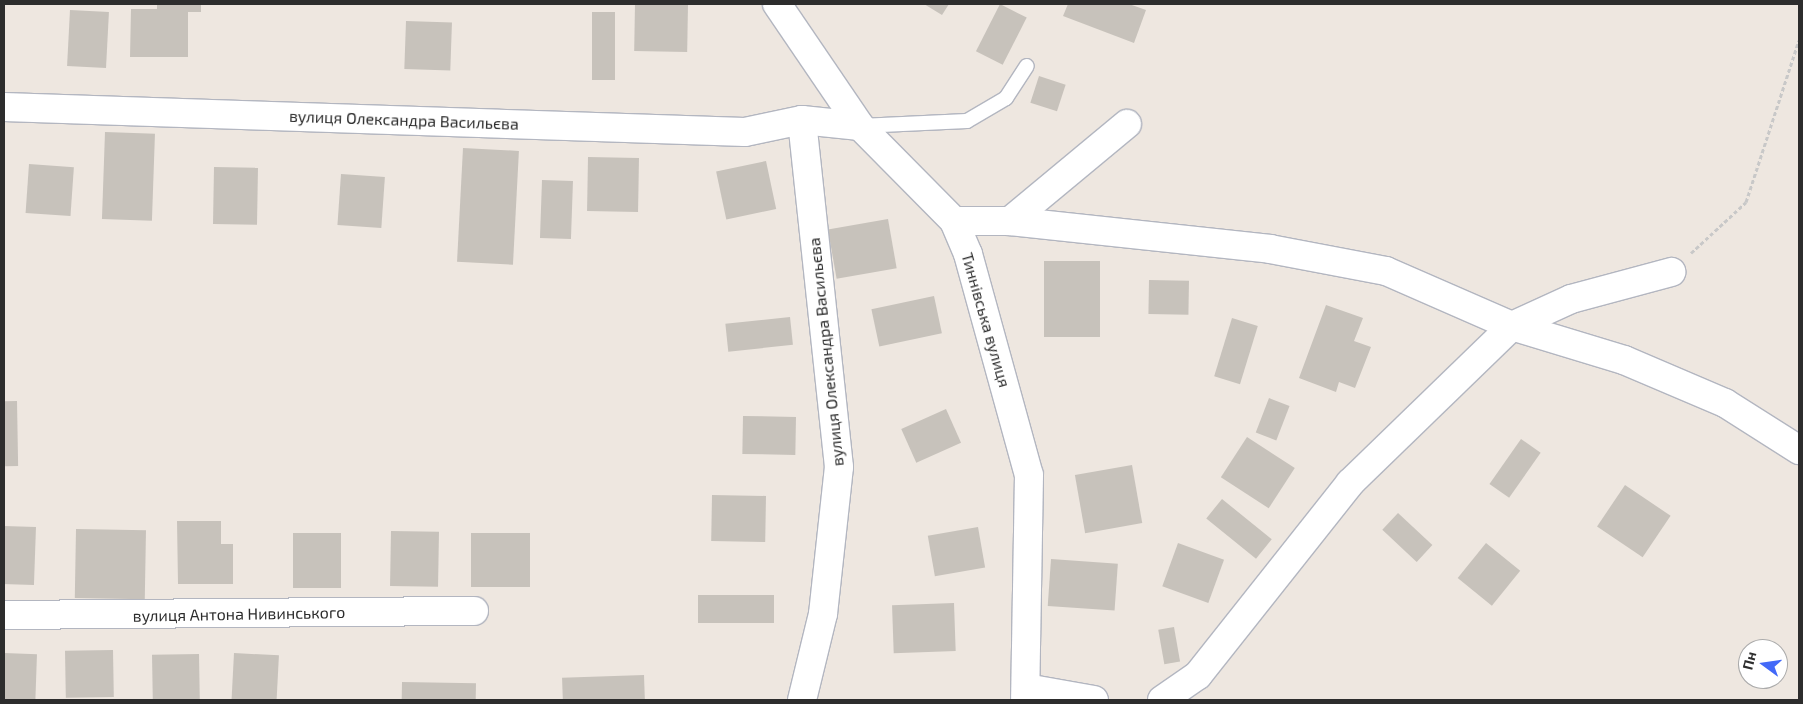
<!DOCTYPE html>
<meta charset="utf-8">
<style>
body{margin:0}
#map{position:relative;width:1803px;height:704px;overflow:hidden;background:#eee7e0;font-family:"Exo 2",sans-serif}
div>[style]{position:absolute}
.building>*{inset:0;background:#c7c2bb;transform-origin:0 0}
.path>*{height:3px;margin-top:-1.5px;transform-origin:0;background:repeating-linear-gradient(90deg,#c8c8c8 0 4px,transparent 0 6.5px)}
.roads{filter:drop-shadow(1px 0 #b3b6c0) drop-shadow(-1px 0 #b3b6c0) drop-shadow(0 1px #b3b6c0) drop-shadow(0 -1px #b3b6c0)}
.lane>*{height:14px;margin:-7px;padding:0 7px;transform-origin:7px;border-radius:7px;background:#fff}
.street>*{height:28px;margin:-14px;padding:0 14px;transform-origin:14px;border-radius:14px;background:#fff}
span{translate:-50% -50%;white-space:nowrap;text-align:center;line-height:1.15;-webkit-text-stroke:5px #fff;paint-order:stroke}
.street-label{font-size:16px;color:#2d2d2d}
.frame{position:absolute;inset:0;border:5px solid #2d2d2d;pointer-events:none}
.north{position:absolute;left:1738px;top:639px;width:50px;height:50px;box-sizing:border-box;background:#fff;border:1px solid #ababab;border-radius:50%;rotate:284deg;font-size:14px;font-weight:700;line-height:20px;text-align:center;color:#2d2d2d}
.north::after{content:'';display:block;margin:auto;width:18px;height:22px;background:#4369f8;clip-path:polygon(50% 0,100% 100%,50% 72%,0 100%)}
</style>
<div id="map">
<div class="building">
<div style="clip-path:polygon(157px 4px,201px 4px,201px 12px,188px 12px,188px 57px,130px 57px,131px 9px,157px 9px)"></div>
<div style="left:635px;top:4px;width:53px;height:47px;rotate:1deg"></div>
<div style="clip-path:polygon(924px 4px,949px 4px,942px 15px)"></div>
<div style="left:1000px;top:4px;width:30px;height:53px;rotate:27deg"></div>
<div style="clip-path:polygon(1068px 4px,1129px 4px,1146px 10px,1134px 43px,1063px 16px)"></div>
<div style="left:70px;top:10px;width:39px;height:56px;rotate:3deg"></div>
<div style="left:592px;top:12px;width:23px;height:68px"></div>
<div style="left:406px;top:21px;width:46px;height:48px;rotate:2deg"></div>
<div style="left:1039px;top:76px;width:28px;height:28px;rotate:18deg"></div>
<div style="left:105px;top:132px;width:50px;height:87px;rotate:2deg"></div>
<div style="left:463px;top:148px;width:56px;height:114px;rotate:3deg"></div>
<div style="left:588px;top:157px;width:51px;height:54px;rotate:1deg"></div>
<div style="left:766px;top:161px;width:49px;height:51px;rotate:78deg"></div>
<div style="left:29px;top:164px;width:45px;height:49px;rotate:4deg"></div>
<div style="left:214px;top:167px;width:44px;height:57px;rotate:1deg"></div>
<div style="left:341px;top:174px;width:44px;height:51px;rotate:4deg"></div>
<div style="left:542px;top:180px;width:31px;height:58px;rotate:2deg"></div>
<div style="left:888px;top:219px;width:50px;height:61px;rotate:80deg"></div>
<div style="left:1044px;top:261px;width:56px;height:76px"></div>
<div style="left:1149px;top:280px;width:40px;height:34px;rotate:1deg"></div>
<div style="left:934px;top:296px;width:38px;height:64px;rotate:78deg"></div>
<div style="clip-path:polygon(1326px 305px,1363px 318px,1354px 341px,1371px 347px,1355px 388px,1339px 382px,1336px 392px,1299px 378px)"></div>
<div style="left:790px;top:317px;width:28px;height:65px;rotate:84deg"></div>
<div style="left:1232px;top:318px;width:27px;height:61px;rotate:17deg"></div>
<div style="left:1269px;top:398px;width:22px;height:37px;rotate:21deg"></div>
<div style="left:17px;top:401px;width:65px;height:13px;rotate:89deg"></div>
<div style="left:946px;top:409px;width:37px;height:49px;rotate:66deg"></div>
<div style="left:743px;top:416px;width:53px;height:38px;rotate:1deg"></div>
<div style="left:1247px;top:437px;width:57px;height:48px;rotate:33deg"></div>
<div style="left:1521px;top:439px;width:24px;height:55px;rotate:35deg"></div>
<div style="left:1132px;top:465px;width:59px;height:58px;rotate:80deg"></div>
<div style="left:1625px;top:485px;width:55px;height:50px;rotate:34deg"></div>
<div style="left:712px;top:495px;width:54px;height:46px;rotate:1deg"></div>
<div style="left:1222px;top:499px;width:64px;height:25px;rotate:39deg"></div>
<div style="left:1398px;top:513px;width:47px;height:23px;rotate:43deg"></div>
<div style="clip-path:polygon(177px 521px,221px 521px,221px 544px,233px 544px,233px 584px,178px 584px)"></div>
<div style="left:4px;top:526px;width:32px;height:58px;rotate:2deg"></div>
<div style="left:978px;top:527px;width:41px;height:51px;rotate:80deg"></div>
<div style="left:76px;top:529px;width:70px;height:69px;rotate:1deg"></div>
<div style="left:391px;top:531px;width:48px;height:55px;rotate:1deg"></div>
<div style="left:293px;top:533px;width:48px;height:55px"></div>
<div style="left:471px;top:533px;width:59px;height:54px"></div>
<div style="left:1178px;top:543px;width:49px;height:46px;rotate:20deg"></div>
<div style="left:1486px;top:543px;width:44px;height:45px;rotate:39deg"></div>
<div style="left:1051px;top:559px;width:67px;height:47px;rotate:4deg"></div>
<div style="left:698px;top:595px;width:76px;height:28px"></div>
<div style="left:954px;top:603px;width:48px;height:62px;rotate:88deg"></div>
<div style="left:1174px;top:627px;width:35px;height:16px;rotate:80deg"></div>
<div style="left:113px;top:650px;width:47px;height:48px;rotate:89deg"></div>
<div style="left:4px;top:653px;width:33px;height:47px;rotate:2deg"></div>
<div style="left:234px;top:653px;width:45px;height:47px;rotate:3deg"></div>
<div style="left:199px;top:654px;width:46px;height:47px;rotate:89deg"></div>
<div style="left:644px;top:675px;width:25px;height:82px;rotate:88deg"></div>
<div style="left:402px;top:682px;width:74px;height:18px;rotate:1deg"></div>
</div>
<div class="path">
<div style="left:1691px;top:253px;width:75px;rotate:-42.8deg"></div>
<div style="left:1746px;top:202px;width:170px;rotate:-71.9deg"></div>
</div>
<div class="roads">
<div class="lane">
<div style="left:860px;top:126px;width:107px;rotate:-2.7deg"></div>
<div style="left:967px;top:121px;width:45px;rotate:-30.5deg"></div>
<div style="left:1006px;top:98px;width:38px;rotate:-57deg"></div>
</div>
<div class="street">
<div style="left:777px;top:4px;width:148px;rotate:55.8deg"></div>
<div style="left:860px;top:126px;width:134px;rotate:45.3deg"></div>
<div style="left:954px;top:221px;width:36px;rotate:67deg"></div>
<div style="left:968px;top:254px;width:229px;rotate:74.6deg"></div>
<div style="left:1029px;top:475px;width:225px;rotate:91deg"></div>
<div style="left:4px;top:107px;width:741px;rotate:1.93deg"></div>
<div style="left:745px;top:132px;width:58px;rotate:-11.9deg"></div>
<div style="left:802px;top:120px;width:58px;rotate:5.9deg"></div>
<div style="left:954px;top:221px;width:56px"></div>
<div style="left:1010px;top:221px;width:262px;rotate:6.1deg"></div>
<div style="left:1270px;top:249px;width:118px;rotate:10.7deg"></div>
<div style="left:1386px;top:271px;width:137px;rotate:23.6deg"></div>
<div style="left:1512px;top:326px;width:117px;rotate:16.9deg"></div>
<div style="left:1624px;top:360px;width:110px;rotate:23.1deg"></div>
<div style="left:1725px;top:403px;width:88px;rotate:32.4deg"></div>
<div style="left:1010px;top:221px;width:152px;rotate:-39.7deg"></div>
<div style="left:4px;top:615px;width:470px;rotate:-0.5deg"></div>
<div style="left:1026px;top:688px;width:69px;rotate:10deg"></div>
<div style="left:802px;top:700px;width:89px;rotate:-76.3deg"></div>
<div style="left:823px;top:614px;width:148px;rotate:-83.8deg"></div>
<div style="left:839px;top:467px;width:349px;rotate:-96.1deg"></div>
<div style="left:1162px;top:700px;width:44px;rotate:-34.8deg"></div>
<div style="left:1198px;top:675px;width:245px;rotate:-51.6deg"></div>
<div style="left:1350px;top:483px;width:226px;rotate:-44.1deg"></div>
<div style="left:1512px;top:326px;width:65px;rotate:-24.6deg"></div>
<div style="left:1571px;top:299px;width:104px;rotate:-15.1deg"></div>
</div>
</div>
<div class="street-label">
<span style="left:404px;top:120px;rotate:2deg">вулиця Олександра Васильєва</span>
<span style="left:986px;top:320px;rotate:74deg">Тиннівська вулиця</span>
<span style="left:826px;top:352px;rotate:-96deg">вулиця Олександра Васильєва</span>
<span style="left:239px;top:614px;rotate:-1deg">вулиця Антона Нивинського</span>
</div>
<div class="frame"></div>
<div class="north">Пн</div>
</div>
